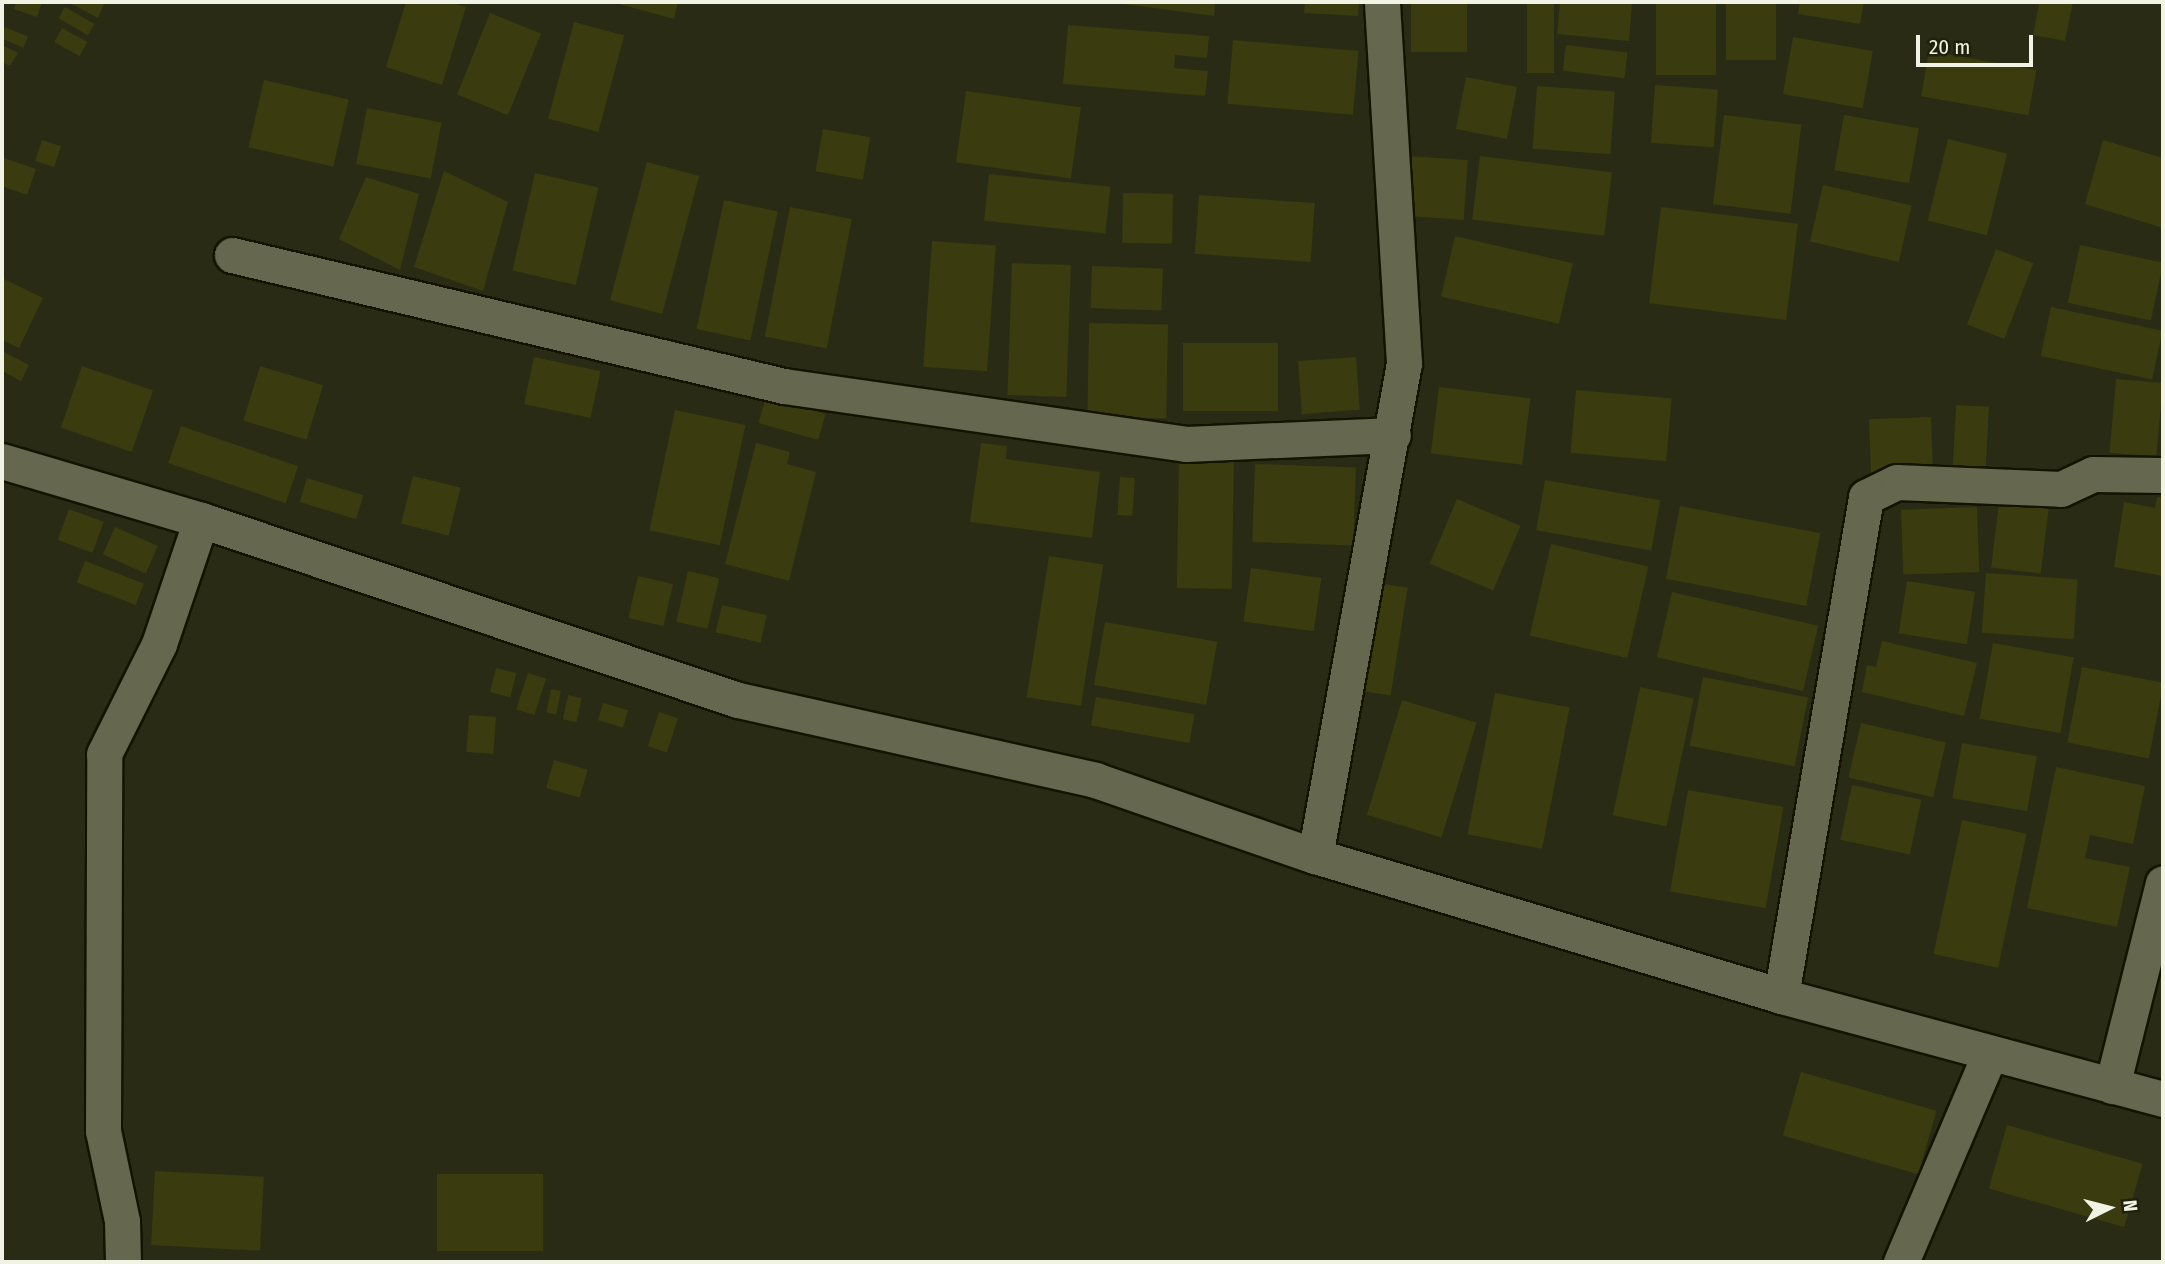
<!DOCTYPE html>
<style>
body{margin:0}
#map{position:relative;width:2165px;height:1264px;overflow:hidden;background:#2a2b14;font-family:"Fira Sans Condensed",sans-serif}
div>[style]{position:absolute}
.building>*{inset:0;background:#3a3b0f;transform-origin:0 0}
.roads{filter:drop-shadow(2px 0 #131300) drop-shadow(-2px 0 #131300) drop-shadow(0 2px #131300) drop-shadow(0 -2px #131300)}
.minor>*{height:35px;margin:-17.5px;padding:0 17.5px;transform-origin:17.5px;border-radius:17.5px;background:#65674e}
span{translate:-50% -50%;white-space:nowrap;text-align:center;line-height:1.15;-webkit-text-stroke:5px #20210a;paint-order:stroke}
.frame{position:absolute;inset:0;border:4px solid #f1f3e4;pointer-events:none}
.north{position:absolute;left:2074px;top:1173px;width:70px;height:70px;-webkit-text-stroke:5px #20210a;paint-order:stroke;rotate:84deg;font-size:19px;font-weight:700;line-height:28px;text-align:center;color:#f1f3e4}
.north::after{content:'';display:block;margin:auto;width:24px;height:32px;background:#f1f3e4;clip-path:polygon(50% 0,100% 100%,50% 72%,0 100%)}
.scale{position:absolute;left:1916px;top:35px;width:117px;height:32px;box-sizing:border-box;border:4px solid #f1f3e4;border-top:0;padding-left:9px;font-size:21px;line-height:24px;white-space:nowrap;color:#f1f3e4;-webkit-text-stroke:5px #20210a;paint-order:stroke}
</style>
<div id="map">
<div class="building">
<div style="clip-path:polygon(16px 2px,42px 2px,37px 17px,14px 9px)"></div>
<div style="clip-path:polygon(68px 2px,99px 2px,104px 4px,98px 18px)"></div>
<div style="clip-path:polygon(406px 2px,450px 2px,466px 7px,442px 85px,386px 67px)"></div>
<div style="clip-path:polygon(612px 2px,678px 2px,674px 19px)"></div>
<div style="clip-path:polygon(1109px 2px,1215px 2px,1214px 16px)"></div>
<div style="clip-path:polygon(1305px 2px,1359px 2px,1358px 16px,1304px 13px)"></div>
<div style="left:1411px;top:2px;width:56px;height:50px"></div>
<div style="left:1527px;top:2px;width:27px;height:71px"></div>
<div style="clip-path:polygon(1560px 2px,1632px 2px,1629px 41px,1557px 34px)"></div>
<div style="left:1656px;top:2px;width:60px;height:73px"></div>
<div style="left:1726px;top:2px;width:50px;height:58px"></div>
<div style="clip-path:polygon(1800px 2px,1864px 2px,1860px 24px,1798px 14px)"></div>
<div style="clip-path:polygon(2031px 2px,2073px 2px,2065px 41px,2033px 35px,2039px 5px)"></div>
<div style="left:65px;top:7px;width:34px;height:13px;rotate:30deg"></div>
<div style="left:490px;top:13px;width:55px;height:88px;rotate:22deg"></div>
<div style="left:574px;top:22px;width:52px;height:100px;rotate:15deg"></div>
<div style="clip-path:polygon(1068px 25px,1209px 36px,1207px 58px,1175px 55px,1174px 68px,1208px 71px,1205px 96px,1063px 84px)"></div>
<div style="left:5px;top:27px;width:25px;height:12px;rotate:23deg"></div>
<div style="left:62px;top:28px;width:29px;height:16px;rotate:29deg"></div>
<div style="left:1793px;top:37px;width:81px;height:58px;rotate:10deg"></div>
<div style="left:1233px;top:40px;width:126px;height:64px;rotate:5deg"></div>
<div style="clip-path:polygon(2px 45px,18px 53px,10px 66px,2px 62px)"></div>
<div style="left:1566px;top:45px;width:62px;height:26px;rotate:7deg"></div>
<div style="left:1929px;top:51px;width:109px;height:46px;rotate:10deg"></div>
<div style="left:1466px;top:77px;width:52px;height:53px;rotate:11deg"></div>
<div style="left:264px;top:80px;width:87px;height:69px;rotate:13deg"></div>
<div style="left:1655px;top:85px;width:63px;height:58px;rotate:4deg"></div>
<div style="left:1537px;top:86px;width:78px;height:63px;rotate:4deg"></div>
<div style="left:966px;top:91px;width:116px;height:72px;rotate:8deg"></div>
<div style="left:367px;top:108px;width:76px;height:57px;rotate:11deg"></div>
<div style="left:1724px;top:115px;width:78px;height:90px;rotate:7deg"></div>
<div style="left:1844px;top:115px;width:76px;height:56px;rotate:10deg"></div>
<div style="left:823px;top:129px;width:48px;height:43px;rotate:10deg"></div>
<div style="left:1948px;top:139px;width:61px;height:84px;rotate:14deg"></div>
<div style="left:42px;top:140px;width:20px;height:22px;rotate:18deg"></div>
<div style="clip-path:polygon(2103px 140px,2163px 158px,2163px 228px,2085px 204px)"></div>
<div style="left:1409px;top:156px;width:59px;height:60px;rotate:4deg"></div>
<div style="left:1480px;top:156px;width:133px;height:64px;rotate:7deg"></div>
<div style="clip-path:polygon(4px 158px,36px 169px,27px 195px,2px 186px)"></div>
<div style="left:647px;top:162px;width:54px;height:143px;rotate:15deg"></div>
<div style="clip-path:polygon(444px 171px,508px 202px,483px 291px,414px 267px)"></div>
<div style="left:535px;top:173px;width:65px;height:100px;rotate:13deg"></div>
<div style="left:989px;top:174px;width:122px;height:47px;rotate:6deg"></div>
<div style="clip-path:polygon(366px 177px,419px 194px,400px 270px,339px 239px)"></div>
<div style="left:1823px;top:185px;width:91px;height:58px;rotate:13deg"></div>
<div style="left:1123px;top:193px;width:50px;height:50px;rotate:1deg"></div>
<div style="left:1199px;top:195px;width:116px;height:59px;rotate:4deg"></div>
<div style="left:724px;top:200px;width:55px;height:132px;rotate:12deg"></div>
<div style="left:790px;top:207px;width:63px;height:132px;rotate:11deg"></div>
<div style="left:1661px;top:207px;width:138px;height:97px;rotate:7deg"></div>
<div style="left:1455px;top:236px;width:121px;height:62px;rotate:13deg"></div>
<div style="left:932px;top:241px;width:64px;height:126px;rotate:4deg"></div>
<div style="left:2080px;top:245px;width:85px;height:59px;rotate:12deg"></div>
<div style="left:1996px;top:249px;width:40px;height:81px;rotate:21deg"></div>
<div style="left:1012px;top:263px;width:59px;height:132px;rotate:2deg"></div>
<div style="left:1092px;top:266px;width:71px;height:42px;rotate:2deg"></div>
<div style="clip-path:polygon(2px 278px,43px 298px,19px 348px,2px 340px)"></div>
<div style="left:2051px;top:307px;width:114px;height:50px;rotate:12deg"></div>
<div style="left:1089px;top:323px;width:79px;height:94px;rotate:1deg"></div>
<div style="left:1278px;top:343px;width:68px;height:95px;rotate:90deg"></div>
<div style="clip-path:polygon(2px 351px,29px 365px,21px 381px,2px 371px)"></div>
<div style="left:534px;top:357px;width:68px;height:48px;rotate:12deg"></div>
<div style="left:1356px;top:357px;width:53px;height:58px;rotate:86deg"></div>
<div style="left:82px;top:366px;width:75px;height:65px;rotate:19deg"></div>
<div style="left:260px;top:366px;width:66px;height:57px;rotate:17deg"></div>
<div style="left:2116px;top:379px;width:47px;height:74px;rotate:5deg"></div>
<div style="left:1439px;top:387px;width:92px;height:67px;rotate:7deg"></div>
<div style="left:1576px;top:390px;width:96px;height:63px;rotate:5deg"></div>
<div style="left:766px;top:397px;width:62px;height:27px;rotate:16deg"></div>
<div style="left:1956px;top:405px;width:33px;height:64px;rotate:3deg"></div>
<div style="left:675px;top:410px;width:72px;height:123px;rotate:12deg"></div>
<div style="left:1931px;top:417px;width:57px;height:62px;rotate:88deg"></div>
<div style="left:181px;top:426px;width:124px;height:39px;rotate:19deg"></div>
<div style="clip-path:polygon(756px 443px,790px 452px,787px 464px,816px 472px,789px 581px,725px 564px)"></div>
<div style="clip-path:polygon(981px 443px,1007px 446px,1006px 459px,1100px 472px,1092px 538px,970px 522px)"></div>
<div style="left:1179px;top:459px;width:55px;height:129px;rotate:1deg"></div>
<div style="left:1255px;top:464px;width:101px;height:78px;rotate:2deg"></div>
<div style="left:413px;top:476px;width:49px;height:49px;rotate:14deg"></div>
<div style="left:1120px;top:477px;width:15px;height:38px;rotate:4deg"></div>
<div style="left:307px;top:478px;width:59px;height:25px;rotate:17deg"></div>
<div style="left:1545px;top:480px;width:117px;height:51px;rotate:10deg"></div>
<div style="clip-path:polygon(2157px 497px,2163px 498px,2163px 576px,2114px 567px,2124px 502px,2155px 508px)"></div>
<div style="left:1457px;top:499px;width:69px;height:70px;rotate:23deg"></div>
<div style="left:1999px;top:503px;width:50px;height:65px;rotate:7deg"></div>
<div style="left:1680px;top:506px;width:143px;height:74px;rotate:11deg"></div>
<div style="left:1977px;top:507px;width:65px;height:76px;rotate:88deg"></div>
<div style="left:69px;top:509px;width:37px;height:33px;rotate:20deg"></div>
<div style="left:115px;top:527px;width:47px;height:30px;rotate:24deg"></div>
<div style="left:1551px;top:544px;width:100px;height:94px;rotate:13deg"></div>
<div style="left:1049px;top:556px;width:55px;height:143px;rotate:9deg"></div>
<div style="left:85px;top:561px;width:63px;height:23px;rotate:21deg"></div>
<div style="left:1251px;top:568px;width:71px;height:54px;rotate:8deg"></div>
<div style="left:688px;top:571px;width:32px;height:52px;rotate:13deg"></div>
<div style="left:1986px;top:573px;width:92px;height:60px;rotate:4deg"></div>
<div style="left:638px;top:576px;width:36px;height:43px;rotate:13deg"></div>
<div style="left:1907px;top:581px;width:69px;height:53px;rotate:9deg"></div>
<div style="left:1377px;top:583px;width:31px;height:109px;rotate:9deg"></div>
<div style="left:1672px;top:592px;width:150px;height:67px;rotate:13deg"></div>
<div style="left:722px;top:605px;width:46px;height:28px;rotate:13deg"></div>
<div style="left:1105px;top:622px;width:114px;height:64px;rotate:10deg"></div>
<div style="clip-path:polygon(1882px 641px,1977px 663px,1964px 716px,1862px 692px,1867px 665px,1876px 667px)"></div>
<div style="left:1993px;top:643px;width:82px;height:77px;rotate:10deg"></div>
<div style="left:2082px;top:667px;width:83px;height:77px;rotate:11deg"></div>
<div style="left:496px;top:668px;width:21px;height:25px;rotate:14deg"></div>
<div style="left:528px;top:673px;width:19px;height:38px;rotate:18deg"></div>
<div style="left:1703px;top:677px;width:107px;height:70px;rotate:11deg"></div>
<div style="left:1640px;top:687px;width:55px;height:131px;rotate:12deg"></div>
<div style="left:551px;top:689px;width:10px;height:24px;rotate:11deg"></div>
<div style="left:1495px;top:693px;width:76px;height:144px;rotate:11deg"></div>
<div style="left:568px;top:695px;width:14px;height:25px;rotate:12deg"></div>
<div style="left:1096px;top:697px;width:100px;height:29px;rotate:10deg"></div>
<div style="left:1402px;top:700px;width:78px;height:120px;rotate:17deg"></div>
<div style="left:603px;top:703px;width:26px;height:18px;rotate:16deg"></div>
<div style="left:659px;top:712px;width:20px;height:36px;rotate:18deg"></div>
<div style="left:469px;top:715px;width:27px;height:37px;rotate:4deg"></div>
<div style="left:1861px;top:723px;width:87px;height:56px;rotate:13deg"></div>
<div style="left:1962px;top:743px;width:76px;height:56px;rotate:10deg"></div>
<div style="left:554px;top:760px;width:35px;height:29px;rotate:16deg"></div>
<div style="clip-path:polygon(2056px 767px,2145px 786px,2133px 844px,2090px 835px,2085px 858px,2130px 867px,2117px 927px,2027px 908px)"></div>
<div style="left:1852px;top:785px;width:71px;height:56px;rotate:12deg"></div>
<div style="left:1688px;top:790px;width:97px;height:103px;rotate:10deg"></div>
<div style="left:1962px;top:820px;width:66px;height:137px;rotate:12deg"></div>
<div style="left:1801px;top:1072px;width:141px;height:66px;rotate:16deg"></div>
<div style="left:2007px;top:1125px;width:141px;height:66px;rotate:16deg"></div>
<div style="left:155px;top:1171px;width:109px;height:74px;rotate:3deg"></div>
<div style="left:543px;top:1174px;width:77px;height:106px;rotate:90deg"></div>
</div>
<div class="roads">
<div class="minor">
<div style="left:232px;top:255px;width:567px;rotate:13.35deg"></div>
<div style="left:784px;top:386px;width:406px;rotate:8.2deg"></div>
<div style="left:1186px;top:444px;width:207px;rotate:-2.5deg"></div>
<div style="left:2px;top:461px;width:208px;rotate:16.5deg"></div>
<div style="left:201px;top:520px;width:566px;rotate:18.53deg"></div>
<div style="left:738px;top:700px;width:366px;rotate:12.6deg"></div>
<div style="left:1095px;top:780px;width:233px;rotate:19.1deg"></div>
<div style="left:1315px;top:856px;width:487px;rotate:16.7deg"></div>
<div style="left:1781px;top:996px;width:396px;rotate:15.1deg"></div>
<div style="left:1315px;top:856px;width:501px;rotate:-79.77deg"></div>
<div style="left:1404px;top:363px;width:362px;rotate:-93.5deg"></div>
<div style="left:1781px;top:996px;width:506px;rotate:-80.33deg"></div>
<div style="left:1866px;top:497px;width:34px;rotate:-26deg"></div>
<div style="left:1897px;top:482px;width:164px;rotate:2.4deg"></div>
<div style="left:2061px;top:489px;width:35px;rotate:-25deg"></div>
<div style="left:2093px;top:474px;width:70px;rotate:0.8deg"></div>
<div style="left:2112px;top:1086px;width:209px;rotate:-75.9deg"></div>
<div style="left:123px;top:1262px;width:41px;rotate:-91.4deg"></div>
<div style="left:122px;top:1221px;width:92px;rotate:-101.9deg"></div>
<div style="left:103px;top:1131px;width:377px;rotate:-89.8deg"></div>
<div style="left:104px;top:754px;width:123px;rotate:-63.4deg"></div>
<div style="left:159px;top:644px;width:131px;rotate:-71.3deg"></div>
<div style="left:1901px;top:1262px;width:227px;rotate:-66.9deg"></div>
</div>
</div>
<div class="frame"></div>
<div class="north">N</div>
<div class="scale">20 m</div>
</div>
